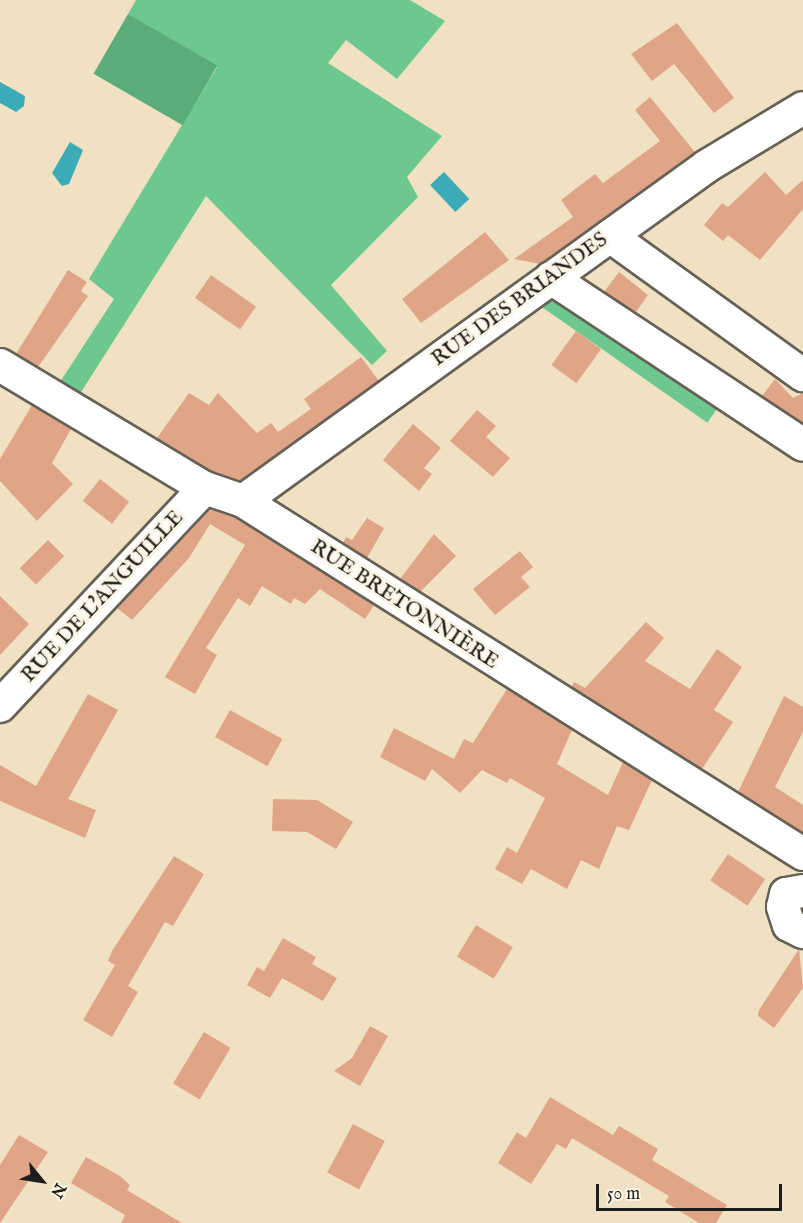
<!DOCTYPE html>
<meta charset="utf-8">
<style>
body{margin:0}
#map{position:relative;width:803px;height:1223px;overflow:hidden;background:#f0e1c2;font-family:"IM FELL English",serif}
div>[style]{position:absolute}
.green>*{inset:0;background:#6dc88f;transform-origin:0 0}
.forest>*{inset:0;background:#5aac7a;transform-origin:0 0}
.water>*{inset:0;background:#3babb8;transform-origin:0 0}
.building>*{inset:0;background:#e0a587;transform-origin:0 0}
.roads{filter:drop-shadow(2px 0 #666156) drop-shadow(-2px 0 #666156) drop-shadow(0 2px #666156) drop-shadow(0 -2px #666156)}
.minor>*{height:32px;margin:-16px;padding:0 16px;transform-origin:16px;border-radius:16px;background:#fff}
span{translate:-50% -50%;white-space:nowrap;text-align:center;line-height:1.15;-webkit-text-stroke:6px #fcf5e5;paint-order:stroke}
.street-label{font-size:21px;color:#1c1c1c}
.north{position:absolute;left:12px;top:1151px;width:60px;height:60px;-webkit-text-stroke:4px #fcf5e5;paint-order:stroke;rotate:120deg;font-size:16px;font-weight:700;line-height:24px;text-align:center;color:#1c1c1c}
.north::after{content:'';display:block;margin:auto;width:21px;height:27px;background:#1c1c1c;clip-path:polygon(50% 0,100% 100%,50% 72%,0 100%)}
.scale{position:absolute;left:596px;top:1184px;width:186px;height:27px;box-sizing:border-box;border:3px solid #1c1c1c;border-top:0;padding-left:8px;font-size:18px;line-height:21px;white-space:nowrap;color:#1c1c1c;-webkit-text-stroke:4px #fcf5e5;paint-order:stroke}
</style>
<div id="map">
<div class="green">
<div style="clip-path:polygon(136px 0,410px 0,445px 21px,397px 79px,346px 40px,328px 63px,442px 136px,407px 177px,418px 197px,331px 285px,387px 351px,372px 365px,206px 196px,76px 400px,58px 385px,114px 299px,89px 279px,217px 67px,128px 14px)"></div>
<div style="left:557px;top:287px;width:201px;height:25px;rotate:35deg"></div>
</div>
<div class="forest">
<div style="left:128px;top:14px;width:103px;height:69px;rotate:30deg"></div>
</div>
<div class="water">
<div style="clip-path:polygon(0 82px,25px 96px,24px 106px,16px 112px,0 103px)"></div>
<div style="clip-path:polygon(70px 142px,83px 150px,69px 184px,62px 186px,52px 173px)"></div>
<div style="left:444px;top:172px;width:37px;height:19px;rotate:47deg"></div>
</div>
<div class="building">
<div style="clip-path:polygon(677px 23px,734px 98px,714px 113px,674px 64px,652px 81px,631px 54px)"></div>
<div style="clip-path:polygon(650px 97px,695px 152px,540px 264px,514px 259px,573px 217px,561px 200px,595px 174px,603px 183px,660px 141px,635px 110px)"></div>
<div style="clip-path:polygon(765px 172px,786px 195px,803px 180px,803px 209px,760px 260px,728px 235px,723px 241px,704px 225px,722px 203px,728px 207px)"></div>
<div style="clip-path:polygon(485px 232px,509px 260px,421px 323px,402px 299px)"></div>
<div style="clip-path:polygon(68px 270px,87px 282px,81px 291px,88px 296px,38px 367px,16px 354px)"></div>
<div style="clip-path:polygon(619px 272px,648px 295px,636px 312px,604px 292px)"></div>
<div style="left:211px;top:275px;width:55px;height:28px;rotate:35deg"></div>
<div style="left:576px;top:331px;width:31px;height:42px;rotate:36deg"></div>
<div style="clip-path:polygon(361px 357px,379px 381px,240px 481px,213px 472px,157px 438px,189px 393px,209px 405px,218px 393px,257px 433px,271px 423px,278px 432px,311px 409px,304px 399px)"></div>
<div style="clip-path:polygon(775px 379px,793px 398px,803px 393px,803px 423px,762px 396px)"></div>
<div style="clip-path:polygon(32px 405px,71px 429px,52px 463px,73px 484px,37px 521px,0 481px,0 459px)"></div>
<div style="clip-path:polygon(477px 410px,496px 426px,486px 437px,510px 458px,493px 477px,450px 441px)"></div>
<div style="clip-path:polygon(413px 424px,441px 448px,424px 468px,432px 474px,419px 491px,383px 460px)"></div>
<div style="left:100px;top:479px;width:37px;height:28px;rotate:38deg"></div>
<div style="clip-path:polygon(211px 509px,235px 517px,374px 605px,365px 619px,320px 589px,305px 604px,294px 598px,291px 604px,262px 586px,250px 606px,238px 598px,206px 648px,217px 655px,195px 694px,165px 677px,245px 545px,210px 524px,189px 558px,132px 620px,117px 608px)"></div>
<div style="clip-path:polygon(367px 518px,384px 528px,367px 558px,343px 543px,346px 537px,352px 540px)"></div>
<div style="clip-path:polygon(434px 534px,456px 556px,420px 592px,400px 579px)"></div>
<div style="left:48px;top:540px;width:23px;height:40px;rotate:45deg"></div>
<div style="clip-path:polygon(520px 551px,533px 567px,521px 577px,530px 587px,495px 615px,473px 589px)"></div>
<div style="clip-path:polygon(0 596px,29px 624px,0 655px)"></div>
<div style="clip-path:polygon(646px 622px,664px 638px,645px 661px,690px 689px,717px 649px,742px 667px,714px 710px,733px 722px,702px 769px,571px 687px,574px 682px,585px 688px)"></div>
<div style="clip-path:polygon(507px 689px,572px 730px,557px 764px,608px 795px,623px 762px,652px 780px,629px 830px,617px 826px,599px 869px,581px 860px,567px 889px,531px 869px,522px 884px,495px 869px,507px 847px,517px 853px,545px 798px,510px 778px,507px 783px,482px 770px,460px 793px,432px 769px,425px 781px,380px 757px,394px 728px,454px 759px,464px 739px,473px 743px)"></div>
<div style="clip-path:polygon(88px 694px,118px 710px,68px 799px,96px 810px,85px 838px,0 801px,0 765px,36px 786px)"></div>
<div style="clip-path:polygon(784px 696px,803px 707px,803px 732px,775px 787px,803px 805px,803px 833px,738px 792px)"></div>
<div style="left:230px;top:710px;width:60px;height:31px;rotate:29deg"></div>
<div style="clip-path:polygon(273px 799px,317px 800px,353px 822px,336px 849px,307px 832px,272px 831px)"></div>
<div style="left:728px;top:854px;width:45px;height:32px;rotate:34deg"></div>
<div style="clip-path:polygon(174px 856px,204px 874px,173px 926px,165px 922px,128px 986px,138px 992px,112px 1037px,83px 1020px,115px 965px,108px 961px,112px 951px)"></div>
<div style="left:476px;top:925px;width:43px;height:37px;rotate:31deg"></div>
<div style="clip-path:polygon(283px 938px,316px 957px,312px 964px,337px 978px,323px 1001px,282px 978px,270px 998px,247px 985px,257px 967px,264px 971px)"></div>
<div style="clip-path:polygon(799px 949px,803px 988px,774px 1028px,758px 1016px,759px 1010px)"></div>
<div style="clip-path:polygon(370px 1026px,388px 1036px,360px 1086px,334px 1071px,352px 1058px)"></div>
<div style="left:204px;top:1032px;width:31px;height:60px;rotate:31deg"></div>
<div style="clip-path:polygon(550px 1097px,613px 1135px,619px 1126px,658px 1149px,652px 1160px,727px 1205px,716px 1223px,699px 1223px,665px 1202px,669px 1196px,572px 1138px,566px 1149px,557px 1144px,531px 1184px,498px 1163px,517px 1132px,526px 1138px)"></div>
<div style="left:353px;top:1124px;width:36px;height:55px;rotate:28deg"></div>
<div style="clip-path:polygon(19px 1135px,48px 1152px,0 1223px,0 1165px)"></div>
<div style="clip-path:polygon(86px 1157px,120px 1176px,130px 1185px,127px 1190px,182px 1223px,121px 1223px,125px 1215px,71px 1183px)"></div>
</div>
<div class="roads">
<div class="minor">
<div style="left:610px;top:236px;width:238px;rotate:35.8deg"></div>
<div style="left:551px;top:278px;width:302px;rotate:33.5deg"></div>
<div style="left:0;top:365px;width:239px;rotate:31deg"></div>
<div style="left:205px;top:488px;width:40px;rotate:18.9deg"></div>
<div style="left:243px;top:501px;width:662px;rotate:32.23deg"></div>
<div style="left:243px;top:501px;width:572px;rotate:-35.83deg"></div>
<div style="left:707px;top:166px;width:112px;rotate:-31.1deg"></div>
<div style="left:0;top:706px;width:299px;rotate:-46.8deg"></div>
<div style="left:803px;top:891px;width:17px;rotate:170deg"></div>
<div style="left:786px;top:894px;width:13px;rotate:103deg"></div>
<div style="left:783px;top:907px;width:19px;rotate:72deg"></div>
<div style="left:789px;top:925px;width:16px;rotate:27deg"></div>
</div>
</div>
<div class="street-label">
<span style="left:520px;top:300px;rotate:-36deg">RUE DES BRIANDES</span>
<span style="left:103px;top:597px;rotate:-47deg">RUE DE L'ANGUILLE</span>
<span style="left:404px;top:605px;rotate:33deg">RUE BRETONNIÈRE</span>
</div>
<div class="north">N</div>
<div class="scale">50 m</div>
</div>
